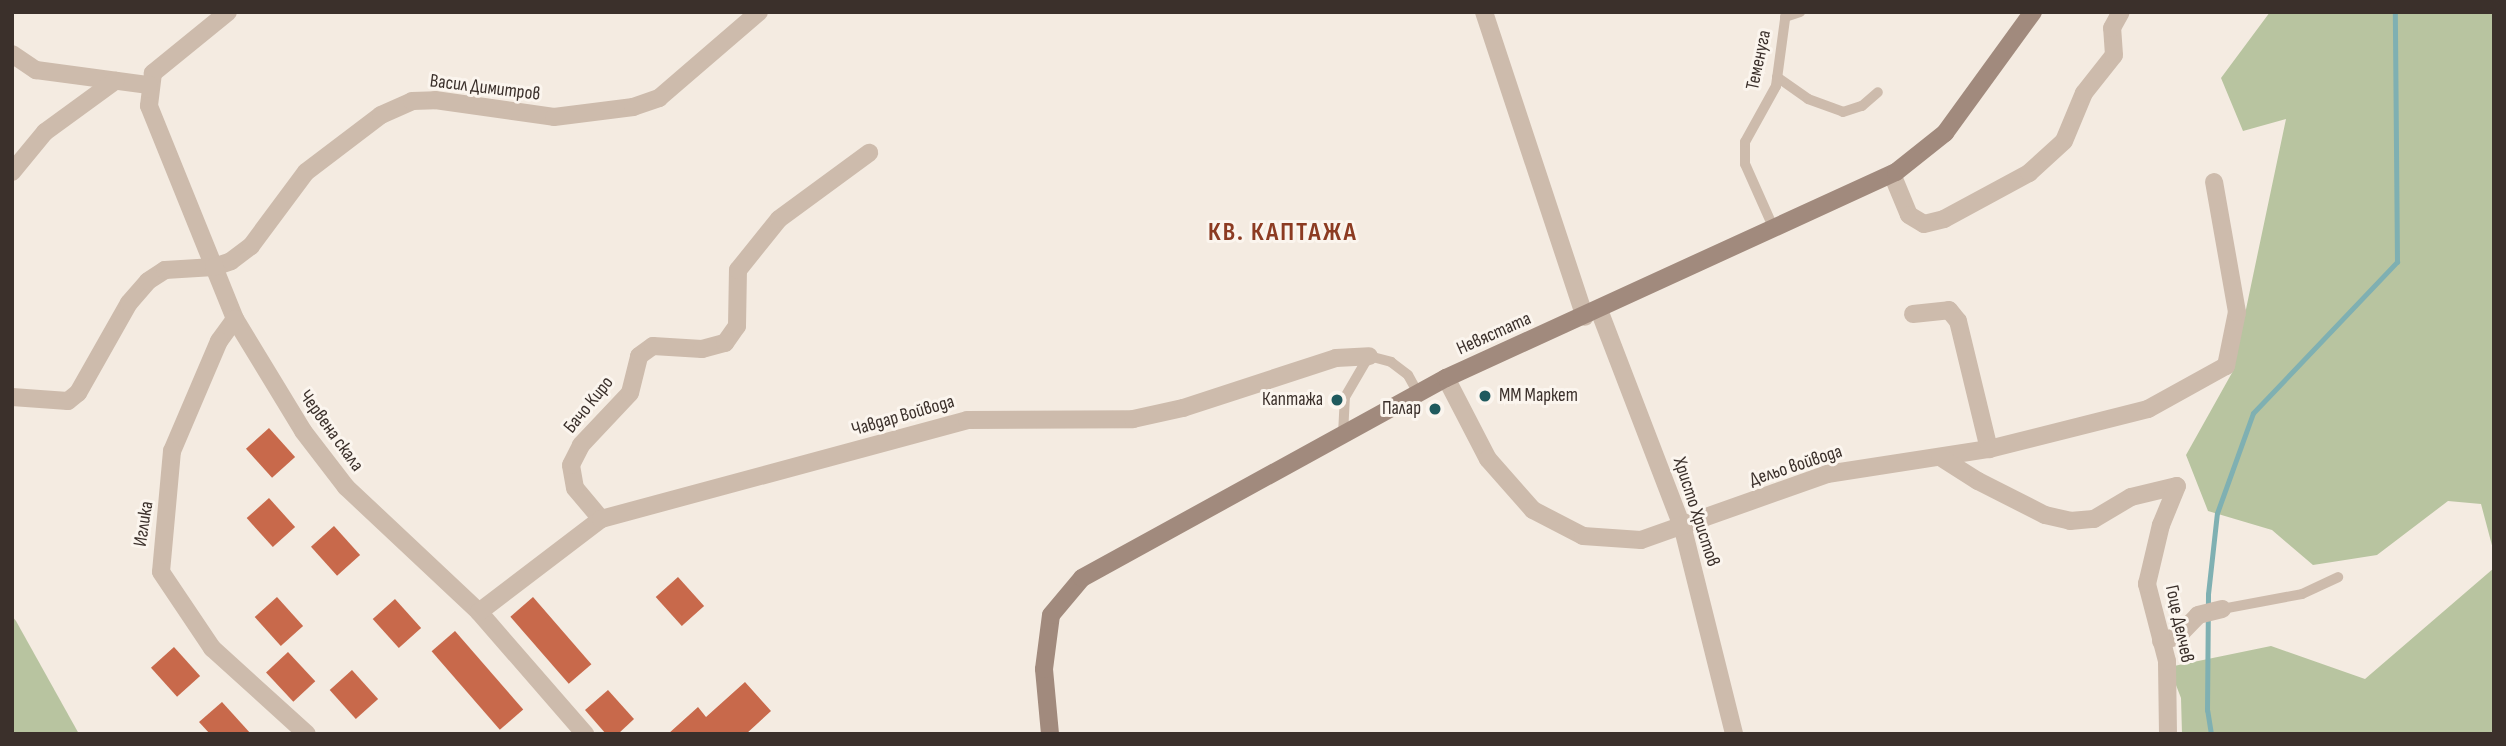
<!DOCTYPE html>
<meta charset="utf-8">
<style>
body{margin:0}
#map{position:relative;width:2506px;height:746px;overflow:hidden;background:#f4ebe1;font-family:"Sofia Sans Condensed",sans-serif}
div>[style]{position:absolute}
.green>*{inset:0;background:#b8c4a0}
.stream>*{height:5px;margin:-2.5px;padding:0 2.5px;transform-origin:2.5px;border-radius:2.5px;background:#7fb0b2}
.building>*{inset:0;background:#c8694b;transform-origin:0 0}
.lane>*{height:10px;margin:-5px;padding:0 5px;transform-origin:5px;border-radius:5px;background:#cdbbac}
.street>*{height:18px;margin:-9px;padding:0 9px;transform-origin:9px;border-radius:9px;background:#cdbbac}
.secondary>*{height:18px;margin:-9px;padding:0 9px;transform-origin:9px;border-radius:9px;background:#a18a7d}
.dots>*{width:19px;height:19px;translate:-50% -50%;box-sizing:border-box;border:4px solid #fbf5ee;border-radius:50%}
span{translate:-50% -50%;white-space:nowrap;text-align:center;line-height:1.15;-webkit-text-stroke:6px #fbf5ee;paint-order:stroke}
.street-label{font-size:19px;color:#3b302b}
.poi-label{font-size:19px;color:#3b302b}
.left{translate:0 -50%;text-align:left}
.right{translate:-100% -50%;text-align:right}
.district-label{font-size:26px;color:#8c3b22;font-weight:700;letter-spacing:2px}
.frame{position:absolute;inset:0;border:14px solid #3b302b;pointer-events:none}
</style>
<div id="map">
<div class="green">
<div style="clip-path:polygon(2270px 12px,2494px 12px,2494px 553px,2481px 504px,2448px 501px,2377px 555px,2313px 565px,2272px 530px,2208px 511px,2186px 455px,2233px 371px,2286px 119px,2243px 131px,2221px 78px)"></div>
<div style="clip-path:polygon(2494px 568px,2494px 734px,2182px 734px,2181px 698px,2169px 667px,2271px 646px,2365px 679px)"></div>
<div style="clip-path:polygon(12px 616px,16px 621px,79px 734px,12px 734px)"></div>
</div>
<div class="stream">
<div style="left:2211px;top:734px;width:24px;rotate:-99deg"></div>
<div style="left:2207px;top:710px;width:116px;rotate:-89.5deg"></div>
<div style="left:2208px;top:594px;width:81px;rotate:-83.7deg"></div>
<div style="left:2217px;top:513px;width:106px;rotate:-70.2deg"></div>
<div style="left:2253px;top:413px;width:209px;rotate:-46.4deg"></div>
<div style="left:2397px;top:262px;width:250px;rotate:-90.5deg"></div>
</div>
<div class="building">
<div style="left:269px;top:428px;width:39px;height:31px;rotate:48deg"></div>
<div style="left:269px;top:498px;width:39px;height:30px;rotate:48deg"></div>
<div style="left:334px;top:526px;width:39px;height:31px;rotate:48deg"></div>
<div style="left:678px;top:577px;width:39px;height:30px;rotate:48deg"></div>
<div style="left:277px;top:597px;width:39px;height:30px;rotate:48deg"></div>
<div style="left:533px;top:597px;width:89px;height:30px;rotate:49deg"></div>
<div style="left:395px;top:599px;width:39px;height:30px;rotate:48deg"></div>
<div style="left:455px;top:631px;width:104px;height:31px;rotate:49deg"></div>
<div style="left:174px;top:647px;width:39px;height:31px;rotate:48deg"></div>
<div style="left:288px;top:652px;width:40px;height:30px;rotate:47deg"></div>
<div style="left:352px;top:670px;width:39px;height:30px;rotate:48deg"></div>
<div style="clip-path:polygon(745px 682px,771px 711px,746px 734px,668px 734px,698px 707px,706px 717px)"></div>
<div style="clip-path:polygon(608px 690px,634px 719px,618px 734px,606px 734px,585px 710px)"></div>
<div style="clip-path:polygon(222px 702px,251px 734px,210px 734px,199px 722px)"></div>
</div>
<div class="lane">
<div style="left:1785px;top:17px;width:16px;rotate:-18deg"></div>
<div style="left:1777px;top:77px;width:38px;rotate:35deg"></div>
<div style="left:1808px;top:99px;width:37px;rotate:20deg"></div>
<div style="left:1843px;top:112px;width:20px;rotate:-18deg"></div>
<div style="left:1862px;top:106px;width:21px;rotate:-41deg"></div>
<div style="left:1774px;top:229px;width:71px;rotate:-114deg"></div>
<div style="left:1745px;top:164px;width:22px;rotate:-90deg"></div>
<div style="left:1745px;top:142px;width:64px;rotate:-61deg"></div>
<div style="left:1776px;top:86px;width:75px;rotate:-82.3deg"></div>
<div style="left:1343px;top:434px;width:37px;rotate:-87deg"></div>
<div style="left:1345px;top:397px;width:48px;rotate:-59.7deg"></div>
<div style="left:1369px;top:356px;width:23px;rotate:15deg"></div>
<div style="left:1391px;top:362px;width:21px;rotate:37deg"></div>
<div style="left:1408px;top:375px;width:21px;rotate:61deg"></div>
<div style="left:2222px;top:609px;width:81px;rotate:-10.6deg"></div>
<div style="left:2302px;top:594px;width:40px;rotate:-25deg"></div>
</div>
<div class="street">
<div style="left:228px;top:12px;width:97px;rotate:140.9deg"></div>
<div style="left:153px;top:73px;width:33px;rotate:97deg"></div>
<div style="left:149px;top:106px;width:230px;rotate:68deg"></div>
<div style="left:235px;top:319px;width:131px;rotate:58.7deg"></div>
<div style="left:303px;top:431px;width:71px;rotate:52.5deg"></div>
<div style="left:346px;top:487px;width:183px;rotate:43.2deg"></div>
<div style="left:479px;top:612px;width:162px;rotate:49deg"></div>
<div style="left:1484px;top:12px;width:321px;rotate:71.7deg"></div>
<div style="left:12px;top:54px;width:29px;rotate:34deg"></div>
<div style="left:36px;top:70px;width:114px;rotate:7.6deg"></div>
<div style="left:12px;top:172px;width:52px;rotate:-50.5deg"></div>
<div style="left:45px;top:132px;width:87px;rotate:-36.1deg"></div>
<div style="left:1892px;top:174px;width:44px;rotate:67.5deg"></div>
<div style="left:1909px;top:215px;width:17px;rotate:31deg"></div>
<div style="left:1924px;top:224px;width:21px;rotate:-14deg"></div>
<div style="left:1944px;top:219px;width:97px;rotate:-28.4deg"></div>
<div style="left:2029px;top:173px;width:47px;rotate:-42.4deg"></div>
<div style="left:2064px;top:141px;width:52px;rotate:-67.4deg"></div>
<div style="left:2084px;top:93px;width:48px;rotate:-51.7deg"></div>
<div style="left:2114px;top:55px;width:27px;rotate:-94deg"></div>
<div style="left:2112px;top:28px;width:18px;rotate:-61deg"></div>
<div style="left:1599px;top:310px;width:235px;rotate:69deg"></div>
<div style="left:1683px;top:529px;width:211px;rotate:76deg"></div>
<div style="left:1913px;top:314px;width:36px;rotate:-6deg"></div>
<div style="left:1949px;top:310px;width:14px;rotate:51deg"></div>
<div style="left:1958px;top:321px;width:132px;rotate:76.4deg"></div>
<div style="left:235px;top:319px;width:27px;rotate:126deg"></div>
<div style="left:219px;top:341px;width:120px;rotate:113.1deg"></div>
<div style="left:172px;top:451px;width:121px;rotate:95.2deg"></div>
<div style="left:161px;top:572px;width:92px;rotate:56.1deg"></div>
<div style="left:212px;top:648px;width:128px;rotate:42.2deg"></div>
<div style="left:1446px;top:378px;width:91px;rotate:62.6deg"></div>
<div style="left:1488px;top:459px;width:68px;rotate:48.6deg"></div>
<div style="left:1533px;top:510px;width:56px;rotate:27.5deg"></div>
<div style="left:1583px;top:536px;width:58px;rotate:3.9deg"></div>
<div style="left:1641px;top:540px;width:197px;rotate:-19.5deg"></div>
<div style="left:1827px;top:474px;width:164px;rotate:-8.8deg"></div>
<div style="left:1989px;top:449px;width:164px;rotate:-14.1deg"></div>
<div style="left:2148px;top:409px;width:89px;rotate:-28.9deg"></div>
<div style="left:2226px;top:366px;width:55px;rotate:-78.5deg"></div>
<div style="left:2237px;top:312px;width:132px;rotate:-100deg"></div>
<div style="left:12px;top:397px;width:56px;rotate:4.1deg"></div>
<div style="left:68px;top:401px;width:13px;rotate:-39deg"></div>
<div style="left:78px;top:393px;width:103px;rotate:-60.5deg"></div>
<div style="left:129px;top:303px;width:29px;rotate:-49deg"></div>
<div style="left:148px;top:281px;width:20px;rotate:-33deg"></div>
<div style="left:165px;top:270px;width:49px;rotate:-3.5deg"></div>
<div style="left:214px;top:267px;width:18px;rotate:-19deg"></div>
<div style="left:231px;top:261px;width:25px;rotate:-37deg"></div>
<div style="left:251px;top:246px;width:92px;rotate:-53.4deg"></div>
<div style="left:306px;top:172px;width:94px;rotate:-37.2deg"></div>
<div style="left:381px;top:115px;width:34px;rotate:-24deg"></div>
<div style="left:412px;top:101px;width:23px;rotate:-2deg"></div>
<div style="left:435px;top:100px;width:120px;rotate:8.1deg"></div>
<div style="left:554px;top:117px;width:80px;rotate:-7.2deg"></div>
<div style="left:633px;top:107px;width:28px;rotate:-19deg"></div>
<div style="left:659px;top:98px;width:132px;rotate:-40.7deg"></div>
<div style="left:1940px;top:457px;width:45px;rotate:32.3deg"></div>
<div style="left:1978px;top:481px;width:75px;rotate:26.9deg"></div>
<div style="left:2045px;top:515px;width:26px;rotate:13deg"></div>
<div style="left:2070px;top:521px;width:24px;rotate:-5deg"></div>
<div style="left:2094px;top:519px;width:43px;rotate:-30.7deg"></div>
<div style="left:2131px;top:497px;width:47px;rotate:-13.4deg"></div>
<div style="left:601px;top:519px;width:40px;rotate:-130deg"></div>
<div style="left:575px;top:488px;width:23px;rotate:-100deg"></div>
<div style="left:571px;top:465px;width:22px;rotate:-63deg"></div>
<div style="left:581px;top:445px;width:71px;rotate:-46.7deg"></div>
<div style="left:630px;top:393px;width:38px;rotate:-76deg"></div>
<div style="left:639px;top:356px;width:17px;rotate:-36deg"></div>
<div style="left:653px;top:346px;width:49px;rotate:3.5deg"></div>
<div style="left:702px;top:349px;width:24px;rotate:-15deg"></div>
<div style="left:725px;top:343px;width:21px;rotate:-55deg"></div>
<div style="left:737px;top:326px;width:56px;rotate:-89deg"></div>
<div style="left:738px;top:270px;width:65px;rotate:-51.2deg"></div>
<div style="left:779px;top:219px;width:112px;rotate:-36.3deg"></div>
<div style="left:479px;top:612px;width:153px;rotate:-37.3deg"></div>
<div style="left:601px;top:519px;width:379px;rotate:-15.1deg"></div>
<div style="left:967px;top:420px;width:166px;rotate:-0.3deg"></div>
<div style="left:1133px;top:419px;width:51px;rotate:-12.4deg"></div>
<div style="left:1183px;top:408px;width:161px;rotate:-18.1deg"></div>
<div style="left:1336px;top:358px;width:33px;rotate:-3deg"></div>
<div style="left:2161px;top:641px;width:18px;rotate:-16deg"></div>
<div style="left:2178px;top:636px;width:29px;rotate:-46deg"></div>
<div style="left:2198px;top:615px;width:25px;rotate:-14deg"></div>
<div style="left:2168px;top:734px;width:73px;rotate:-90.8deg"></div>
<div style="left:2167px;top:661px;width:80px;rotate:-104.6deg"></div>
<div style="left:2147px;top:584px;width:61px;rotate:-76.7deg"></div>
<div style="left:2161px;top:525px;width:42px;rotate:-67.7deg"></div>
</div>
<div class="secondary">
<div style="left:1050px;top:734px;width:65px;rotate:-95.3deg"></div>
<div style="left:1044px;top:669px;width:54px;rotate:-82.6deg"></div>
<div style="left:1051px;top:615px;width:48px;rotate:-50deg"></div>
<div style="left:1082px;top:578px;width:415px;rotate:-28.8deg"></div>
<div style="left:1446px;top:378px;width:495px;rotate:-24.6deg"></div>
<div style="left:1896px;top:172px;width:63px;rotate:-38.5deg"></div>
<div style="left:1945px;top:133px;width:150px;rotate:-54deg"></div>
</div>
<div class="dots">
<div style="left:1485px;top:396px;background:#1f5a5e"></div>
<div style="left:1337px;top:400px;background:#1f5a5e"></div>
<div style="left:1435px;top:409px;background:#1f5a5e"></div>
</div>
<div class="street-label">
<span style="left:1759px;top:60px;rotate:-78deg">Теменуга</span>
<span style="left:485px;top:88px;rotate:7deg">Васил Димитров</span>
<span style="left:1494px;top:334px;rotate:-24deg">Невястата</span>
<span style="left:589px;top:405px;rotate:-51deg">Бачо Киро</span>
<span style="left:903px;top:416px;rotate:-16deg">Чавдар Войвода</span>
<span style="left:331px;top:431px;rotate:54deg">Червена скала</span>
<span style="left:1796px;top:466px;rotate:-18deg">Дельо войвода</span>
<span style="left:1696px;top:512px;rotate:72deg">Христо Христов</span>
<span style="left:144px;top:524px;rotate:-81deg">Иглика</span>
<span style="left:2179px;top:624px;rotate:78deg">Гоце Делчев</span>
</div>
<div class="poi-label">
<span class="left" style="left:1499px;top:396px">ММ Маркет</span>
<span class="right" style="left:1323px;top:400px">Каптажа</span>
<span class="right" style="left:1421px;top:409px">Палар</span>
</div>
<div class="district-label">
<span style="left:1283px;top:233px">КВ. КАПТАЖА</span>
</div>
<div class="frame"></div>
</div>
